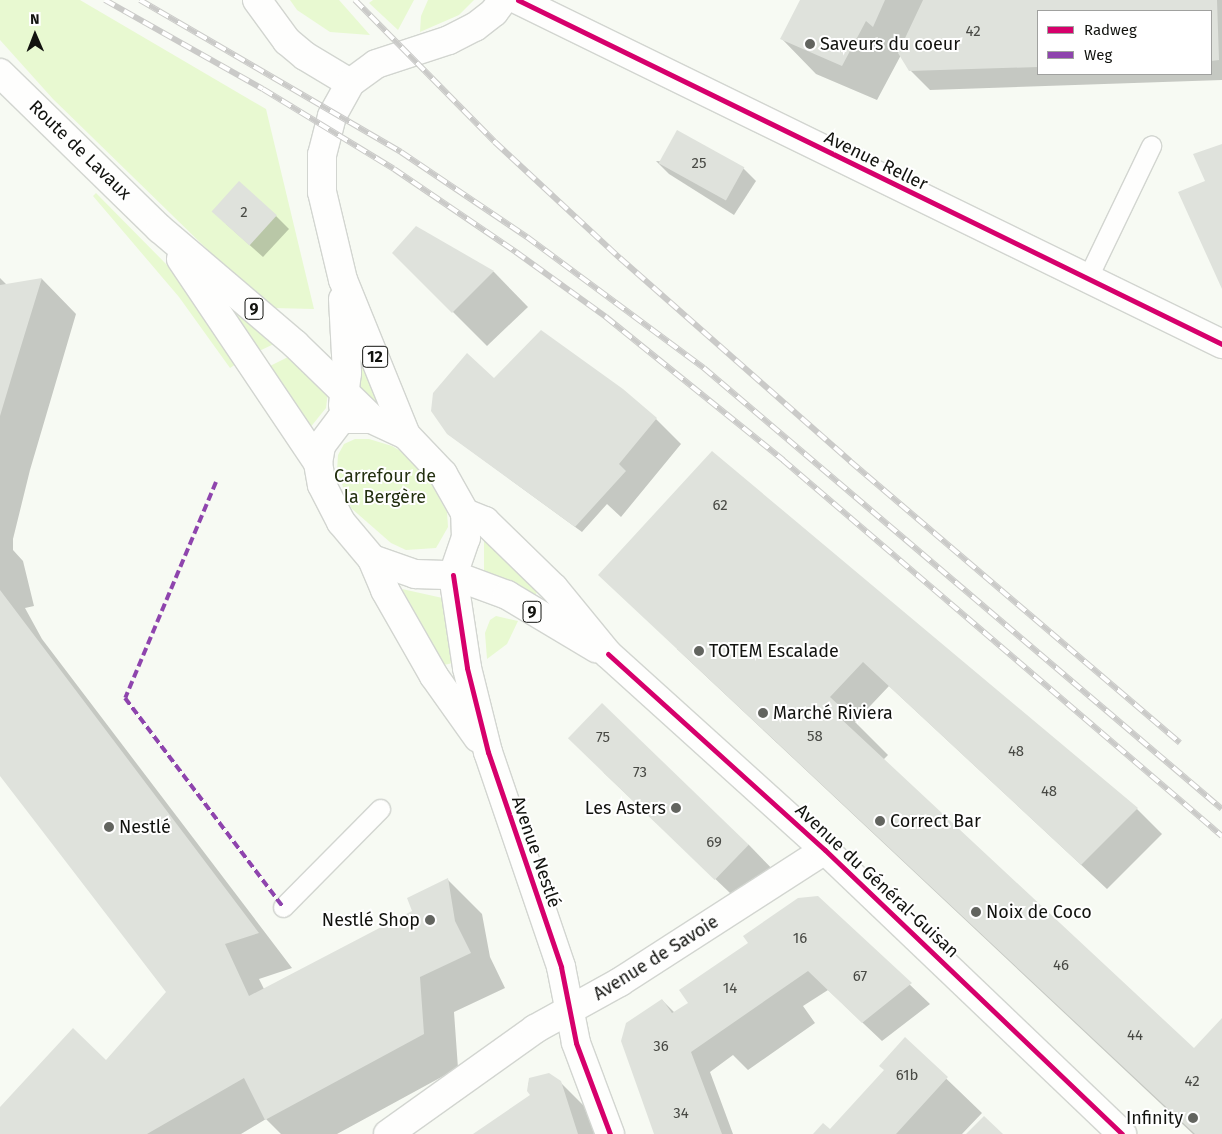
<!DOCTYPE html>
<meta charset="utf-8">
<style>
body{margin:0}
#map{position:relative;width:1222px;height:1134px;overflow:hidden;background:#f7faf3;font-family:"Fira Sans",sans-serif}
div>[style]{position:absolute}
.green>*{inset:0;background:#e8f9d1}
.shadow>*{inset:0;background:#0003}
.building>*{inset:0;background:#dfe2dc;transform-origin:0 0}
.roads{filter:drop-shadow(1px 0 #d2d5d0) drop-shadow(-1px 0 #d2d5d0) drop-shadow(0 1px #d2d5d0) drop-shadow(0 -1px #d2d5d0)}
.lane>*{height:19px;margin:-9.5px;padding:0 9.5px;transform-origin:9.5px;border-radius:9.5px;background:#fefefd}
.street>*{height:28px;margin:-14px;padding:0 14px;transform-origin:14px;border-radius:14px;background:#fefefd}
.secondary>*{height:28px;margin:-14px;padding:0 14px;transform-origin:14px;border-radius:14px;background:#fefefd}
.primary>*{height:28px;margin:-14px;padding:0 14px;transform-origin:14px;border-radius:14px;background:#fefefd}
.rail>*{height:5.5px;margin-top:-2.75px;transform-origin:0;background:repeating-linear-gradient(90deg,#fff 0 11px,#cacac8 0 22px);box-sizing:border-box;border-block:1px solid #cacac8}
.quiet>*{height:4px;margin-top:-2px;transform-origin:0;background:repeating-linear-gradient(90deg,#8e44ad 0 8px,transparent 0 12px)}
.cycleway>*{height:5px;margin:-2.5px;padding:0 2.5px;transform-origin:2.5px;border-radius:2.5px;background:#d6006c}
.dots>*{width:14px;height:14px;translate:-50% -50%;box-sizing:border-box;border:2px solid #fff;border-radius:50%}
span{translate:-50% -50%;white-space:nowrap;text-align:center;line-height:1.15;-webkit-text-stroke:4px #fff;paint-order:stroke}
.number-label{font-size:15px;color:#484944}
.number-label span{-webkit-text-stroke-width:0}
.shield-label span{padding:1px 4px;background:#fff;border:1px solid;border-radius:4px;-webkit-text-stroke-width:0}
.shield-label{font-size:16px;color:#12130f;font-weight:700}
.poi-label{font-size:18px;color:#12130f}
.left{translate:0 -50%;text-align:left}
.right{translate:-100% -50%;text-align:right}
.street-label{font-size:18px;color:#12130f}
.park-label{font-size:18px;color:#23300f}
.legend{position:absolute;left:1037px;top:10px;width:175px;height:65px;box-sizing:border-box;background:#fff;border:1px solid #a0a19f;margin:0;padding:6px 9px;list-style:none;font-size:15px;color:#12130f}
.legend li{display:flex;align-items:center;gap:10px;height:25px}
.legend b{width:25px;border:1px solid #a0a19f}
.north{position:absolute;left:10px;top:10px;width:50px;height:50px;-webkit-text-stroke:4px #fff;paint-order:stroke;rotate:359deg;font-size:14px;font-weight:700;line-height:20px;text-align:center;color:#12130f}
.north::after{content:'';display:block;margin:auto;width:18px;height:22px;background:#12130f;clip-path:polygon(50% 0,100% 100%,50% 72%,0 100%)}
</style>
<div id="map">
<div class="green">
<div style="clip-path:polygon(0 0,80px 0,266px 109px,314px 309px,273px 308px,212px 254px,53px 99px,0 40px)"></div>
<div style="clip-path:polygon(290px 0,339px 0,370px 35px,330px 32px,297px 10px)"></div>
<div style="clip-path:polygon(373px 0,414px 0,398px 30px,369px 3px)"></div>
<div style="clip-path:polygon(428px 0,474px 0,459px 15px,420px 32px,421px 16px)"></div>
<div style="clip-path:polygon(96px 193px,167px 265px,239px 362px,230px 368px,179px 297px,93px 196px)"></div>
<div style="clip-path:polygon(215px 285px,276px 343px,257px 352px)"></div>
<div style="clip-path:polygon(290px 356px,328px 392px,326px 408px,309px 429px,268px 367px)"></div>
<div style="clip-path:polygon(357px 359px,367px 363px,382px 408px,358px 387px)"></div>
<div style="clip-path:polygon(355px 439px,369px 439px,392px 446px,409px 456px,424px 471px,447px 512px,448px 527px,436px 548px,406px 550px,391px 543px,351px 508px,337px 471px,338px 455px,344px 444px)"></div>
<div style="clip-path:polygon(484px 539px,538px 591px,533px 598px,484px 572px)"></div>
<div style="clip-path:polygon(402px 589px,447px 599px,457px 662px,444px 665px)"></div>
<div style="clip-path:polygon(496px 616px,518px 621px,507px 644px,487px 659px,485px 633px,490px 620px)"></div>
</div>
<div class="shadow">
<div style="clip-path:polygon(evenodd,801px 0,1222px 0,1222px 80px,930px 90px,910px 70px,901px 55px,877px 100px,816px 74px,782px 39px,801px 0,1038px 11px,1211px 11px,1211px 74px,1038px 74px,1038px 11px)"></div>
<div style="clip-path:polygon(656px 161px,743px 168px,756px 181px,734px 215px,669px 174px)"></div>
<div style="clip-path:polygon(276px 216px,289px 229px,263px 257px,226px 224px)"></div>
<div style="clip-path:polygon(416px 227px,494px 272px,528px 307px,487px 346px,394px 253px)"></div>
<div style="clip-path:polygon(0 278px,7px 285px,42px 279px,76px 314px,30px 470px,13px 539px,13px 550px,23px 561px,34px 606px,25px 608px,42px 639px,292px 968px,259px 979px,264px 989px,413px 912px,447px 879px,482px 914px,490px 957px,505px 988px,454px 1012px,458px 1068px,337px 1134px,281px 1134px,266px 1119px,241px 1134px,0 1134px,0 1109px,106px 1061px,168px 992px,0 774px)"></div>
<div style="clip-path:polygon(656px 419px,681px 444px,621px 517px,607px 504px,582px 532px,448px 434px)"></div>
<div style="clip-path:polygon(713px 453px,1137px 809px,1162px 834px,1107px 889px,889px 686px,855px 722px,888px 755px,883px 760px,1194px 1050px,1222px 1020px,1222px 1134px,1193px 1134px,677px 649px)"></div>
<div style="clip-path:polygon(603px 772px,749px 845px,783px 880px,751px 913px)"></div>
<div style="clip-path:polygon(818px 897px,930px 1004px,882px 1041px,828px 990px,803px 1006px,815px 1023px,748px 1070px,733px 1055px,710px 1072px,733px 1134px,658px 1134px,662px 1000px,675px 1013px,690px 1003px)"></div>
<div style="clip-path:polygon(905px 1039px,982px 1113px,962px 1134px,815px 1134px,830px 1131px,885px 1070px)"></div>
<div style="clip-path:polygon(530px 1079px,560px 1082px,586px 1108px,594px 1134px,475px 1134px,531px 1096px,528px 1085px)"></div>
</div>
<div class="building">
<div style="clip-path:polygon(800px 0,885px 0,873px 27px,866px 21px,842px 66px,780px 39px)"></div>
<div style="clip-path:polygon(923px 0,1217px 0,1219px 60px,1211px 61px,1211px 11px,1038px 11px,1038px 67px,909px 71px,898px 53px)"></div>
<div style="left:677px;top:130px;width:77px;height:38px;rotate:29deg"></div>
<div style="clip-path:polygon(1222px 144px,1222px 289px,1178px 192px,1205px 181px,1193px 154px)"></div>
<div style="left:239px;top:181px;width:51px;height:41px;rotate:42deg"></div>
<div style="clip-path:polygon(416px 226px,494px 271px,452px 313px,392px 253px)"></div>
<div style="clip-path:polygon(42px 278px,18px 356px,0 416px,0 285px)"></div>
<div style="clip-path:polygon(541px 330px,623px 389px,657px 418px,619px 464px,626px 471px,575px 527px,447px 434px,431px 411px,433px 393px,467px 353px,494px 378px)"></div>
<div style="clip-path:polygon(712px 451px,1138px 808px,1081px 865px,863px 662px,830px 697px,845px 711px,839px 717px,1194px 1048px,1222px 1018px,1222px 1134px,1195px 1134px,598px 575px)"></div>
<div style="clip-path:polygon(0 590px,259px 933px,225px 944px,249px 996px,412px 911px,407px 898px,448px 878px,455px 921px,471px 953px,420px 977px,424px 1034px,265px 1120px,244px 1078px,147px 1134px,0 1134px,0 1107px,73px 1028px,106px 1060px,166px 992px,0 776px)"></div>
<div style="left:602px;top:703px;width:204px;height:49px;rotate:44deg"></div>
<div style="clip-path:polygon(818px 896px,912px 983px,862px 1023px,808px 971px,691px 1052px,722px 1134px,654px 1134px,621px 1041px,626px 1023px,662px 999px,672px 1013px,688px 1003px,679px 990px,748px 943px,743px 936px,798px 898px)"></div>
<div style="clip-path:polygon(905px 1037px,948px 1077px,896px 1134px,813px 1134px,823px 1123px,830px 1129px,884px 1070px,879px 1066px)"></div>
<div style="clip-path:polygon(549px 1073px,561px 1081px,578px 1134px,473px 1134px,530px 1095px,527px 1091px,529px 1078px)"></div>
<div style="clip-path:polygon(984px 1116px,1003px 1134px,966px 1134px)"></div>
</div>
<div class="roads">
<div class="lane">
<div style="left:1087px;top:279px;width:148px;rotate:-64.3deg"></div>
<div style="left:283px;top:907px;width:138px;rotate:-45.3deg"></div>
</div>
<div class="street">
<div style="left:257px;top:0;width:51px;rotate:53.8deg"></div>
<div style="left:287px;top:41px;width:23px;rotate:40deg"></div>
<div style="left:305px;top:56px;width:52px;rotate:31deg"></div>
<div style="left:388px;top:1134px;width:181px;rotate:-35.5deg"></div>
<div style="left:535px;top:1029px;width:97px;rotate:-28.9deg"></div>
<div style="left:620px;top:982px;width:244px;rotate:-32.8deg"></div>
</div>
<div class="secondary">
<div style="left:518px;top:0;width:784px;rotate:26.04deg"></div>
<div style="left:372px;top:559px;width:34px;rotate:67deg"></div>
<div style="left:385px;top:590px;width:99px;rotate:60.3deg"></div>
<div style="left:434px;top:676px;width:76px;rotate:54.6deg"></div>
<div style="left:453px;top:575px;width:94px;rotate:81.4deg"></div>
<div style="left:467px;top:668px;width:87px;rotate:76deg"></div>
<div style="left:488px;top:752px;width:227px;rotate:71.2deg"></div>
<div style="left:561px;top:967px;width:77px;rotate:78.8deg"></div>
<div style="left:576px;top:1043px;width:97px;rotate:69.5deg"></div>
</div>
<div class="primary">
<div style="left:0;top:73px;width:223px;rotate:44.3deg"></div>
<div style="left:160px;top:229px;width:177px;rotate:40.4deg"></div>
<div style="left:295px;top:344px;width:107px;rotate:44.2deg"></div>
<div style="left:181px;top:259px;width:246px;rotate:56.1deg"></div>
<div style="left:343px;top:405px;width:32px;rotate:-83deg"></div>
<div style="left:347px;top:373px;width:74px;rotate:-93.1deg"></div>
<div style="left:406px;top:435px;width:38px;rotate:-155deg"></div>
<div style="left:372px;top:419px;width:31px;rotate:180deg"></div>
<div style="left:341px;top:419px;width:34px;rotate:127deg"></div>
<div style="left:321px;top:446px;width:17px;rotate:100deg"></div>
<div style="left:318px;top:463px;width:22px;rotate:80deg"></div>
<div style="left:322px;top:485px;width:42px;rotate:62.8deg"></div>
<div style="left:341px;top:522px;width:48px;rotate:50deg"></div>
<div style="left:372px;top:559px;width:46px;rotate:19.2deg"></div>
<div style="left:415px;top:574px;width:38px;rotate:2deg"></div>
<div style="left:453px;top:575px;width:39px;rotate:-71deg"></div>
<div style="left:466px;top:538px;width:25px;rotate:-92deg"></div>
<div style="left:465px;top:513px;width:45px;rotate:-119.4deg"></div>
<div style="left:443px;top:474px;width:54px;rotate:-133.5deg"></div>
<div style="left:406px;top:435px;width:167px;rotate:-112.1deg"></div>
<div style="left:343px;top:280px;width:90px;rotate:-103.4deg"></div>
<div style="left:322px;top:192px;width:37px;rotate:-90deg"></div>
<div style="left:322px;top:155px;width:40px;rotate:-75.6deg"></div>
<div style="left:332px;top:116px;width:38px;rotate:-61deg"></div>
<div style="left:350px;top:83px;width:32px;rotate:-36deg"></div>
<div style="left:376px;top:64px;width:77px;rotate:-18.2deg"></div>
<div style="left:449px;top:40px;width:29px;rotate:-27deg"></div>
<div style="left:475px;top:27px;width:24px;rotate:-38deg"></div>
<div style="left:494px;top:12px;width:15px;rotate:-53deg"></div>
<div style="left:465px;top:513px;width:22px;rotate:22deg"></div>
<div style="left:485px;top:521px;width:96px;rotate:44.2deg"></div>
<div style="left:554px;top:588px;width:85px;rotate:50.7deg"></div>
<div style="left:608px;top:654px;width:292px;rotate:42.1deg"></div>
<div style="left:825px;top:850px;width:411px;rotate:43.7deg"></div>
<div style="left:453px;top:575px;width:58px;rotate:20.3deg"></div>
<div style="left:507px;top:595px;width:104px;rotate:30.8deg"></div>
</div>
</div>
<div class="rail">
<div style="left:105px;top:0;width:181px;rotate:29.4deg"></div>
<div style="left:263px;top:89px;width:153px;rotate:31.4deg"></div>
<div style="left:394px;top:169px;width:148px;rotate:34.2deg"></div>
<div style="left:516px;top:252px;width:111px;rotate:35.8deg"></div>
<div style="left:606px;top:317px;width:228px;rotate:38.9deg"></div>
<div style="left:783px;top:460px;width:578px;rotate:40.58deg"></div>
<div style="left:140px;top:0;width:302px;rotate:30.2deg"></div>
<div style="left:401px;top:152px;width:152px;rotate:34deg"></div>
<div style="left:527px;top:237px;width:220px;rotate:36.5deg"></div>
<div style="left:704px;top:368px;width:680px;rotate:40.41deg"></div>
<div style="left:355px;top:0;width:199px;rotate:45.4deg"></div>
<div style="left:495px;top:142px;width:171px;rotate:42.9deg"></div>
<div style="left:620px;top:258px;width:307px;rotate:41.4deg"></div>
<div style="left:850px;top:461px;width:434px;rotate:40.5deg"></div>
</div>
<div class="quiet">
<div style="left:216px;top:482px;width:234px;rotate:112.8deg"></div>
<div style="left:125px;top:698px;width:262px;rotate:52.9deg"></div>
</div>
<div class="cycleway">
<div style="left:518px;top:0;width:784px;rotate:26.04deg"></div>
<div style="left:453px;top:575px;width:94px;rotate:81.4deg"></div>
<div style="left:467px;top:668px;width:87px;rotate:76deg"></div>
<div style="left:488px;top:752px;width:227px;rotate:71.2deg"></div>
<div style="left:561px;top:967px;width:77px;rotate:78.8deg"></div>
<div style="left:576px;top:1043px;width:97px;rotate:69.5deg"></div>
<div style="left:608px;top:654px;width:292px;rotate:42.1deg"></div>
<div style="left:825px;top:850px;width:411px;rotate:43.7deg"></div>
</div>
<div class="dots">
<div style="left:810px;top:44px;background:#62645f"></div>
<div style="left:699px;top:651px;background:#62645f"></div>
<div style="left:763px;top:713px;background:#62645f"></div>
<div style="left:676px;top:808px;background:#62645f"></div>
<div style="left:880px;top:821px;background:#62645f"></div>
<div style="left:109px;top:827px;background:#62645f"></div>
<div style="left:976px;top:912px;background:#62645f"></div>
<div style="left:430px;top:920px;background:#62645f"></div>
<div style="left:1193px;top:1118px;background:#62645f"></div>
</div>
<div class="number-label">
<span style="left:973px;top:32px">42</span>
<span style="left:699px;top:164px">25</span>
<span style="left:244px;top:213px">2</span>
<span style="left:720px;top:506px">62</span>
<span style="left:815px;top:737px">58</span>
<span style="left:603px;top:738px">75</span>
<span style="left:1016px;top:752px">48</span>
<span style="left:640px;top:773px">73</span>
<span style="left:1049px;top:792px">48</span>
<span style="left:714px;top:843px">69</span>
<span style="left:800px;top:939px">16</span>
<span style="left:1061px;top:966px">46</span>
<span style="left:860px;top:977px">67</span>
<span style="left:730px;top:989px">14</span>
<span style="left:1135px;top:1036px">44</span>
<span style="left:661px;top:1047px">36</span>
<span style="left:907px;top:1076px">61b</span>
<span style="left:1192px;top:1082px">42</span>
<span style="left:681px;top:1114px">34</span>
</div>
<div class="shield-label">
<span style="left:254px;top:309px">9</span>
<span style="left:375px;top:357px">12</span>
<span style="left:532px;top:612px">9</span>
</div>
<div class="poi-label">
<span class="left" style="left:820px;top:44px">Saveurs du coeur</span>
<span class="left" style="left:709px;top:651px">TOTEM Escalade</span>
<span class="left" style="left:773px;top:713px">Marché Riviera</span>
<span class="right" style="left:666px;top:808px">Les Asters</span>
<span class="left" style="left:890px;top:821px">Correct Bar</span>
<span class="left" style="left:119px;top:827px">Nestlé</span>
<span class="left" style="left:986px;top:912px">Noix de Coco</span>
<span class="right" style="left:420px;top:920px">Nestlé Shop</span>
<span class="right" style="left:1183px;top:1118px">Infinity</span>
</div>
<div class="street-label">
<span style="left:80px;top:150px;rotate:44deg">Route de Lavaux</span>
<span style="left:876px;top:161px;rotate:26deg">Avenue Reller</span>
<span style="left:536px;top:852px;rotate:71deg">Avenue Nestlé</span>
<span style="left:877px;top:881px;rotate:43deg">Avenue du Général-Guisan</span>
<span style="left:656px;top:958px;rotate:-32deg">Avenue de Savoie</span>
</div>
<div class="park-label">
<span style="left:385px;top:487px">Carrefour de<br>la Bergère</span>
</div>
<ul class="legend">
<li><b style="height:6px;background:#d6006c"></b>Radweg</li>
<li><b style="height:6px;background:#8e44ad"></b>Weg</li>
</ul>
<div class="north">N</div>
</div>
